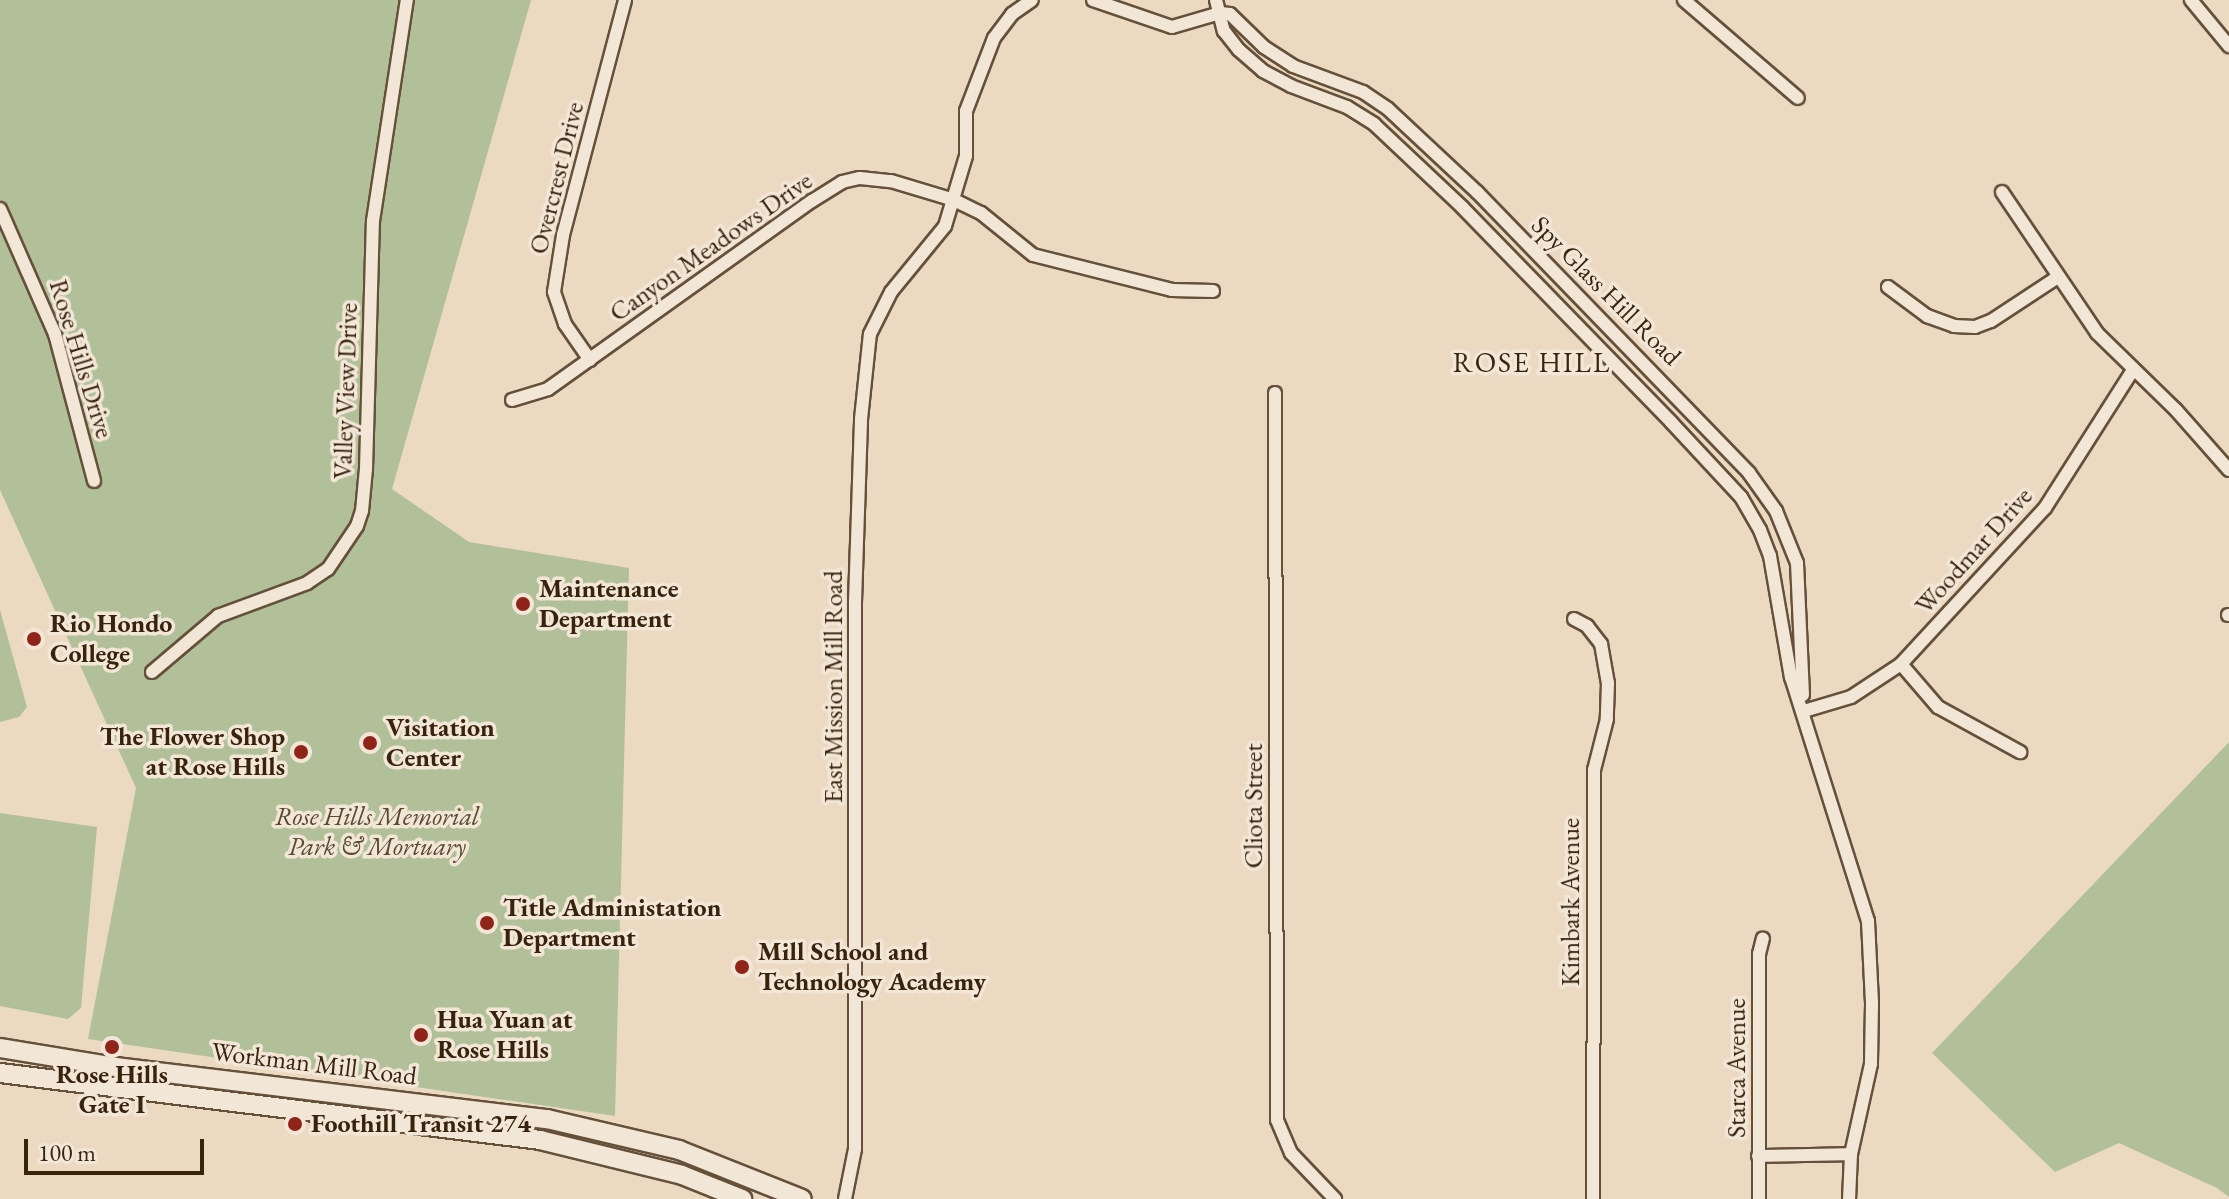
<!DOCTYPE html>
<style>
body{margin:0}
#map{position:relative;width:2229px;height:1199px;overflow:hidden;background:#ebd9c1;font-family:"EB Garamond",serif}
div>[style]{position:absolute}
.green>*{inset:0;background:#b1c098}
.roads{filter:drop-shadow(2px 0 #655039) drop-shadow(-2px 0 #655039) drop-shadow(0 2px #655039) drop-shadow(0 -2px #655039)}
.street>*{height:12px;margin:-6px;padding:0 6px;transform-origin:6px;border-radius:6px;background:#f2e6d7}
.secondary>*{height:18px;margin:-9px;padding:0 9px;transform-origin:9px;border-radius:9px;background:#f2e6d7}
.dots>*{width:22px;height:22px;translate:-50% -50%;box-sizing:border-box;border:4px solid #f2e6d7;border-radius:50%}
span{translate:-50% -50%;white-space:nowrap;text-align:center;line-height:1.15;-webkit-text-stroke:7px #f2e6d7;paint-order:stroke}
.street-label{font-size:26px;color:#38230c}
.poi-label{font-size:26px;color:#38230c;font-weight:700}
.left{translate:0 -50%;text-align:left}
.right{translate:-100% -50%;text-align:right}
.park-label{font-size:26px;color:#564a2f;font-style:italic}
.neighbourhood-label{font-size:28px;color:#38230c;letter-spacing:2px}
.scale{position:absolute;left:24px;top:1139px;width:180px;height:36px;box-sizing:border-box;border:4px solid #38230c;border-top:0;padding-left:10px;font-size:24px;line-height:28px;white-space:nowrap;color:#38230c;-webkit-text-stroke:6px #f2e6d7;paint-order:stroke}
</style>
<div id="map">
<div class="green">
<div style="clip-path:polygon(0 0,531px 0,392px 489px,469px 542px,629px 568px,615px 1116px,88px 1039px,136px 788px,0 490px)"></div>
<div style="clip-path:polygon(0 610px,27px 707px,19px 717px,0 722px)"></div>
<div style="clip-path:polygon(2229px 742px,2229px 1197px,2217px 1188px,2119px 1143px,2055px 1172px,1932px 1053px)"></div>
<div style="clip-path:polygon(0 813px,97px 827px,81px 1008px,68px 1019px,0 1006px)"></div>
</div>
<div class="roads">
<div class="street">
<div style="left:1093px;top:0;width:83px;rotate:18.9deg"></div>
<div style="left:1172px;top:27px;width:50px;rotate:-16.3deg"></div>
<div style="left:1216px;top:0;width:32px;rotate:76deg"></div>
<div style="left:1224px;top:31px;width:24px;rotate:52deg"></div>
<div style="left:1239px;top:50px;width:32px;rotate:41deg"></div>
<div style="left:1263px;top:71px;width:32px;rotate:28deg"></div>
<div style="left:1291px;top:86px;width:60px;rotate:20.6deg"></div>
<div style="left:1347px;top:107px;width:32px;rotate:32deg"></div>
<div style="left:1374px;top:124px;width:122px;rotate:43.3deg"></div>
<div style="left:1463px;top:208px;width:298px;rotate:45.8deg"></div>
<div style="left:1671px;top:422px;width:103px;rotate:47deg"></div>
<div style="left:1741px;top:497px;width:38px;rotate:60deg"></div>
<div style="left:1760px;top:530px;width:28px;rotate:69deg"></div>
<div style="left:1770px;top:556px;width:123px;rotate:80.2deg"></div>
<div style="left:1791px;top:677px;width:256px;rotate:72.5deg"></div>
<div style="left:1868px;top:921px;width:83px;rotate:87.2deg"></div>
<div style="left:1872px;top:1004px;width:60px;rotate:91deg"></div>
<div style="left:1871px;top:1064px;width:92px;rotate:102.5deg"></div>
<div style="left:1851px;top:1154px;width:45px;rotate:92.5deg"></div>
<div style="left:1684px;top:0;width:150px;rotate:40.7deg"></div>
<div style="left:2191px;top:0;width:60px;rotate:50.4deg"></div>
<div style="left:1220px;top:13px;width:10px;rotate:6deg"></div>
<div style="left:1230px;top:14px;width:47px;rotate:44.1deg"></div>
<div style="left:1264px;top:47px;width:35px;rotate:33deg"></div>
<div style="left:1293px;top:66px;width:75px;rotate:20.4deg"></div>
<div style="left:1363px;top:92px;width:30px;rotate:34deg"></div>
<div style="left:1388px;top:109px;width:122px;rotate:43deg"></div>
<div style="left:1477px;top:192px;width:391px;rotate:45.9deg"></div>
<div style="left:1749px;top:473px;width:47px;rotate:54.6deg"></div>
<div style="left:1776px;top:511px;width:56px;rotate:68deg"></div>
<div style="left:1797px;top:563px;width:132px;rotate:87.4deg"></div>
<div style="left:2002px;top:192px;width:170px;rotate:56deg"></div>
<div style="left:2097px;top:333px;width:110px;rotate:44.3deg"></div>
<div style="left:2176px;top:410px;width:80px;rotate:48.5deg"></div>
<div style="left:0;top:209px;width:137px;rotate:66.3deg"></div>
<div style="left:55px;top:334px;width:152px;rotate:75.1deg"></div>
<div style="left:1888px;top:287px;width:49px;rotate:36.6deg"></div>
<div style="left:1927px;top:316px;width:29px;rotate:20deg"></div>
<div style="left:1954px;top:326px;width:21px;rotate:3deg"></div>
<div style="left:1975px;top:327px;width:17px;rotate:-21deg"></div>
<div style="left:1991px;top:321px;width:80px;rotate:-33.3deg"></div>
<div style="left:590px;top:360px;width:44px;rotate:-124.8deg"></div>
<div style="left:565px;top:324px;width:34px;rotate:-109deg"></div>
<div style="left:554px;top:292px;width:58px;rotate:-81deg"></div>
<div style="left:563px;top:235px;width:243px;rotate:-75.2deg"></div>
<div style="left:1275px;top:393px;width:727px;rotate:89.84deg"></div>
<div style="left:1277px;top:1120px;width:36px;rotate:67deg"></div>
<div style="left:1291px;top:1153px;width:64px;rotate:46.3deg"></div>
<div style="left:512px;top:400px;width:38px;rotate:-17deg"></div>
<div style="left:548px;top:389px;width:324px;rotate:-35.5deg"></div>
<div style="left:812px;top:201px;width:36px;rotate:-32deg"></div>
<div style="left:842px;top:182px;width:18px;rotate:-13deg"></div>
<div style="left:860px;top:178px;width:31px;rotate:6deg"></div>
<div style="left:891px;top:181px;width:66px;rotate:16.8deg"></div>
<div style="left:954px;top:200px;width:30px;rotate:26deg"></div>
<div style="left:981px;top:213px;width:67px;rotate:38.9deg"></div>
<div style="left:1033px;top:255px;width:143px;rotate:14.1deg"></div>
<div style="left:1172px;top:290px;width:41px;rotate:1.4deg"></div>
<div style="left:2228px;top:615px;width:1px"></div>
<div style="left:1574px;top:619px;width:15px;rotate:28deg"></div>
<div style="left:1587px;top:626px;width:23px;rotate:52deg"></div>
<div style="left:1601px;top:644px;width:40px;rotate:80deg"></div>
<div style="left:1608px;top:683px;width:36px;rotate:92deg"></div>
<div style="left:1607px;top:719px;width:53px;rotate:104.3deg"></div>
<div style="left:1594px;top:770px;width:429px;rotate:90.1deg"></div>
<div style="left:1901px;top:664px;width:57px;rotate:49.3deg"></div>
<div style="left:1938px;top:707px;width:94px;rotate:28.8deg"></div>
<div style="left:152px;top:672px;width:87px;rotate:-40.3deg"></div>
<div style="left:218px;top:616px;width:95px;rotate:-20.3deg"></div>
<div style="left:307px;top:583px;width:25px;rotate:-34deg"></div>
<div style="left:328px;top:569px;width:52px;rotate:-56deg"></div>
<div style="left:357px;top:526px;width:16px;rotate:-72deg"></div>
<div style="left:362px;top:511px;width:42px;rotate:-84.6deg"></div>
<div style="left:366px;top:469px;width:248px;rotate:-88.4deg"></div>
<div style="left:373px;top:221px;width:224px;rotate:-81.3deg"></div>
<div style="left:1804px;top:711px;width:49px;rotate:-16.6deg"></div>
<div style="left:1851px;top:697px;width:60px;rotate:-33.4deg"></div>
<div style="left:1901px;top:664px;width:212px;rotate:-47.3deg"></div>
<div style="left:2045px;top:508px;width:164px;rotate:-57.5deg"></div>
<div style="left:1758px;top:1156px;width:93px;rotate:-1.2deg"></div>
<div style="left:845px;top:1199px;width:51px;rotate:-78.7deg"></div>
<div style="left:855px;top:1149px;width:547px;rotate:-90deg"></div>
<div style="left:855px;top:602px;width:183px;rotate:-88.1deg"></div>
<div style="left:861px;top:419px;width:85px;rotate:-84deg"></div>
<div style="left:870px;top:334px;width:47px;rotate:-63.4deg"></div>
<div style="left:891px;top:292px;width:85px;rotate:-50.7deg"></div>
<div style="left:945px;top:226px;width:73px;rotate:-73.3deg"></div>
<div style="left:966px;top:156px;width:45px;rotate:-90deg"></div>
<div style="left:966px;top:111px;width:78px;rotate:-69deg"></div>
<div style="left:994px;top:38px;width:30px;rotate:-53deg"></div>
<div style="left:1012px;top:14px;width:24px;rotate:-35deg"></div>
<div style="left:1759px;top:1199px;width:245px;rotate:-90deg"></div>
<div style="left:1759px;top:954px;width:16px;rotate:-76deg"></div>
</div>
<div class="secondary">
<div style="left:0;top:1048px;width:118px;rotate:9.3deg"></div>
<div style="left:116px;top:1067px;width:434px;rotate:6.9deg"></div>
<div style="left:547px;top:1119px;width:136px;rotate:13.2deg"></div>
<div style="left:679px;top:1150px;width:132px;rotate:21.7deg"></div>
<div style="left:0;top:1073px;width:544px;rotate:7.07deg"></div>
<div style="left:540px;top:1140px;width:146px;rotate:13.8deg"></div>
<div style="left:682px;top:1175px;width:65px;rotate:21.8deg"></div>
</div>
</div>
<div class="dots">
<div style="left:523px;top:604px;background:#8f2418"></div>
<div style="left:34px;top:639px;background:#8f2418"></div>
<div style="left:370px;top:743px;background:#8f2418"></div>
<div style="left:301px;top:752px;background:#8f2418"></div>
<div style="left:487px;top:923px;background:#8f2418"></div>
<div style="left:742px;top:967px;background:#8f2418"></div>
<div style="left:421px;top:1035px;background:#8f2418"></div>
<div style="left:112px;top:1047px;background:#8f2418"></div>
<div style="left:295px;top:1124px;background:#8f2418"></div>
</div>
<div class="street-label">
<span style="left:557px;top:178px;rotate:-76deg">Overcrest Drive</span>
<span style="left:711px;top:247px;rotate:-35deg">Canyon Meadows Drive</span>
<span style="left:1606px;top:291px;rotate:45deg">Spy Glass Hill Road</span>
<span style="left:81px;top:359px;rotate:73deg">Rose Hills Drive</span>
<span style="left:346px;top:391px;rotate:-88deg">Valley View Drive</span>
<span style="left:1974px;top:551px;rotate:-48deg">Woodmar Drive</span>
<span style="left:834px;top:687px;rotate:-90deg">East Mission Mill Road</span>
<span style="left:1254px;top:806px;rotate:-90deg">Cliota Street</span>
<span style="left:1571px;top:902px;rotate:-90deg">Kimbark Avenue</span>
<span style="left:314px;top:1064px;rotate:7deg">Workman Mill Road</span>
<span style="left:1737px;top:1068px;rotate:-90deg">Starca Avenue</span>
</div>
<div class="poi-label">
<span class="left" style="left:539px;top:604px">Maintenance<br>Department</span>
<span class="left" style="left:50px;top:639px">Rio Hondo<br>College</span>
<span class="left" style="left:386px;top:743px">Visitation<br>Center</span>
<span class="right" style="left:285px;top:752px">The Flower Shop<br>at Rose Hills</span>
<span class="left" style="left:503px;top:923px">Title Administation<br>Department</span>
<span class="left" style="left:758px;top:967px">Mill School and<br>Technology Academy</span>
<span class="left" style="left:437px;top:1035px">Hua Yuan at<br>Rose Hills</span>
<span style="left:112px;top:1090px">Rose Hills<br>Gate I</span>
<span class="left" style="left:311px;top:1124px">Foothill Transit 274</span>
</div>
<div class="park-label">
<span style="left:377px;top:832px">Rose Hills Memorial<br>Park &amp; Mortuary</span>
</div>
<div class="neighbourhood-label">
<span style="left:1532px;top:362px">ROSE HILL</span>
</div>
<div class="scale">100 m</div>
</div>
